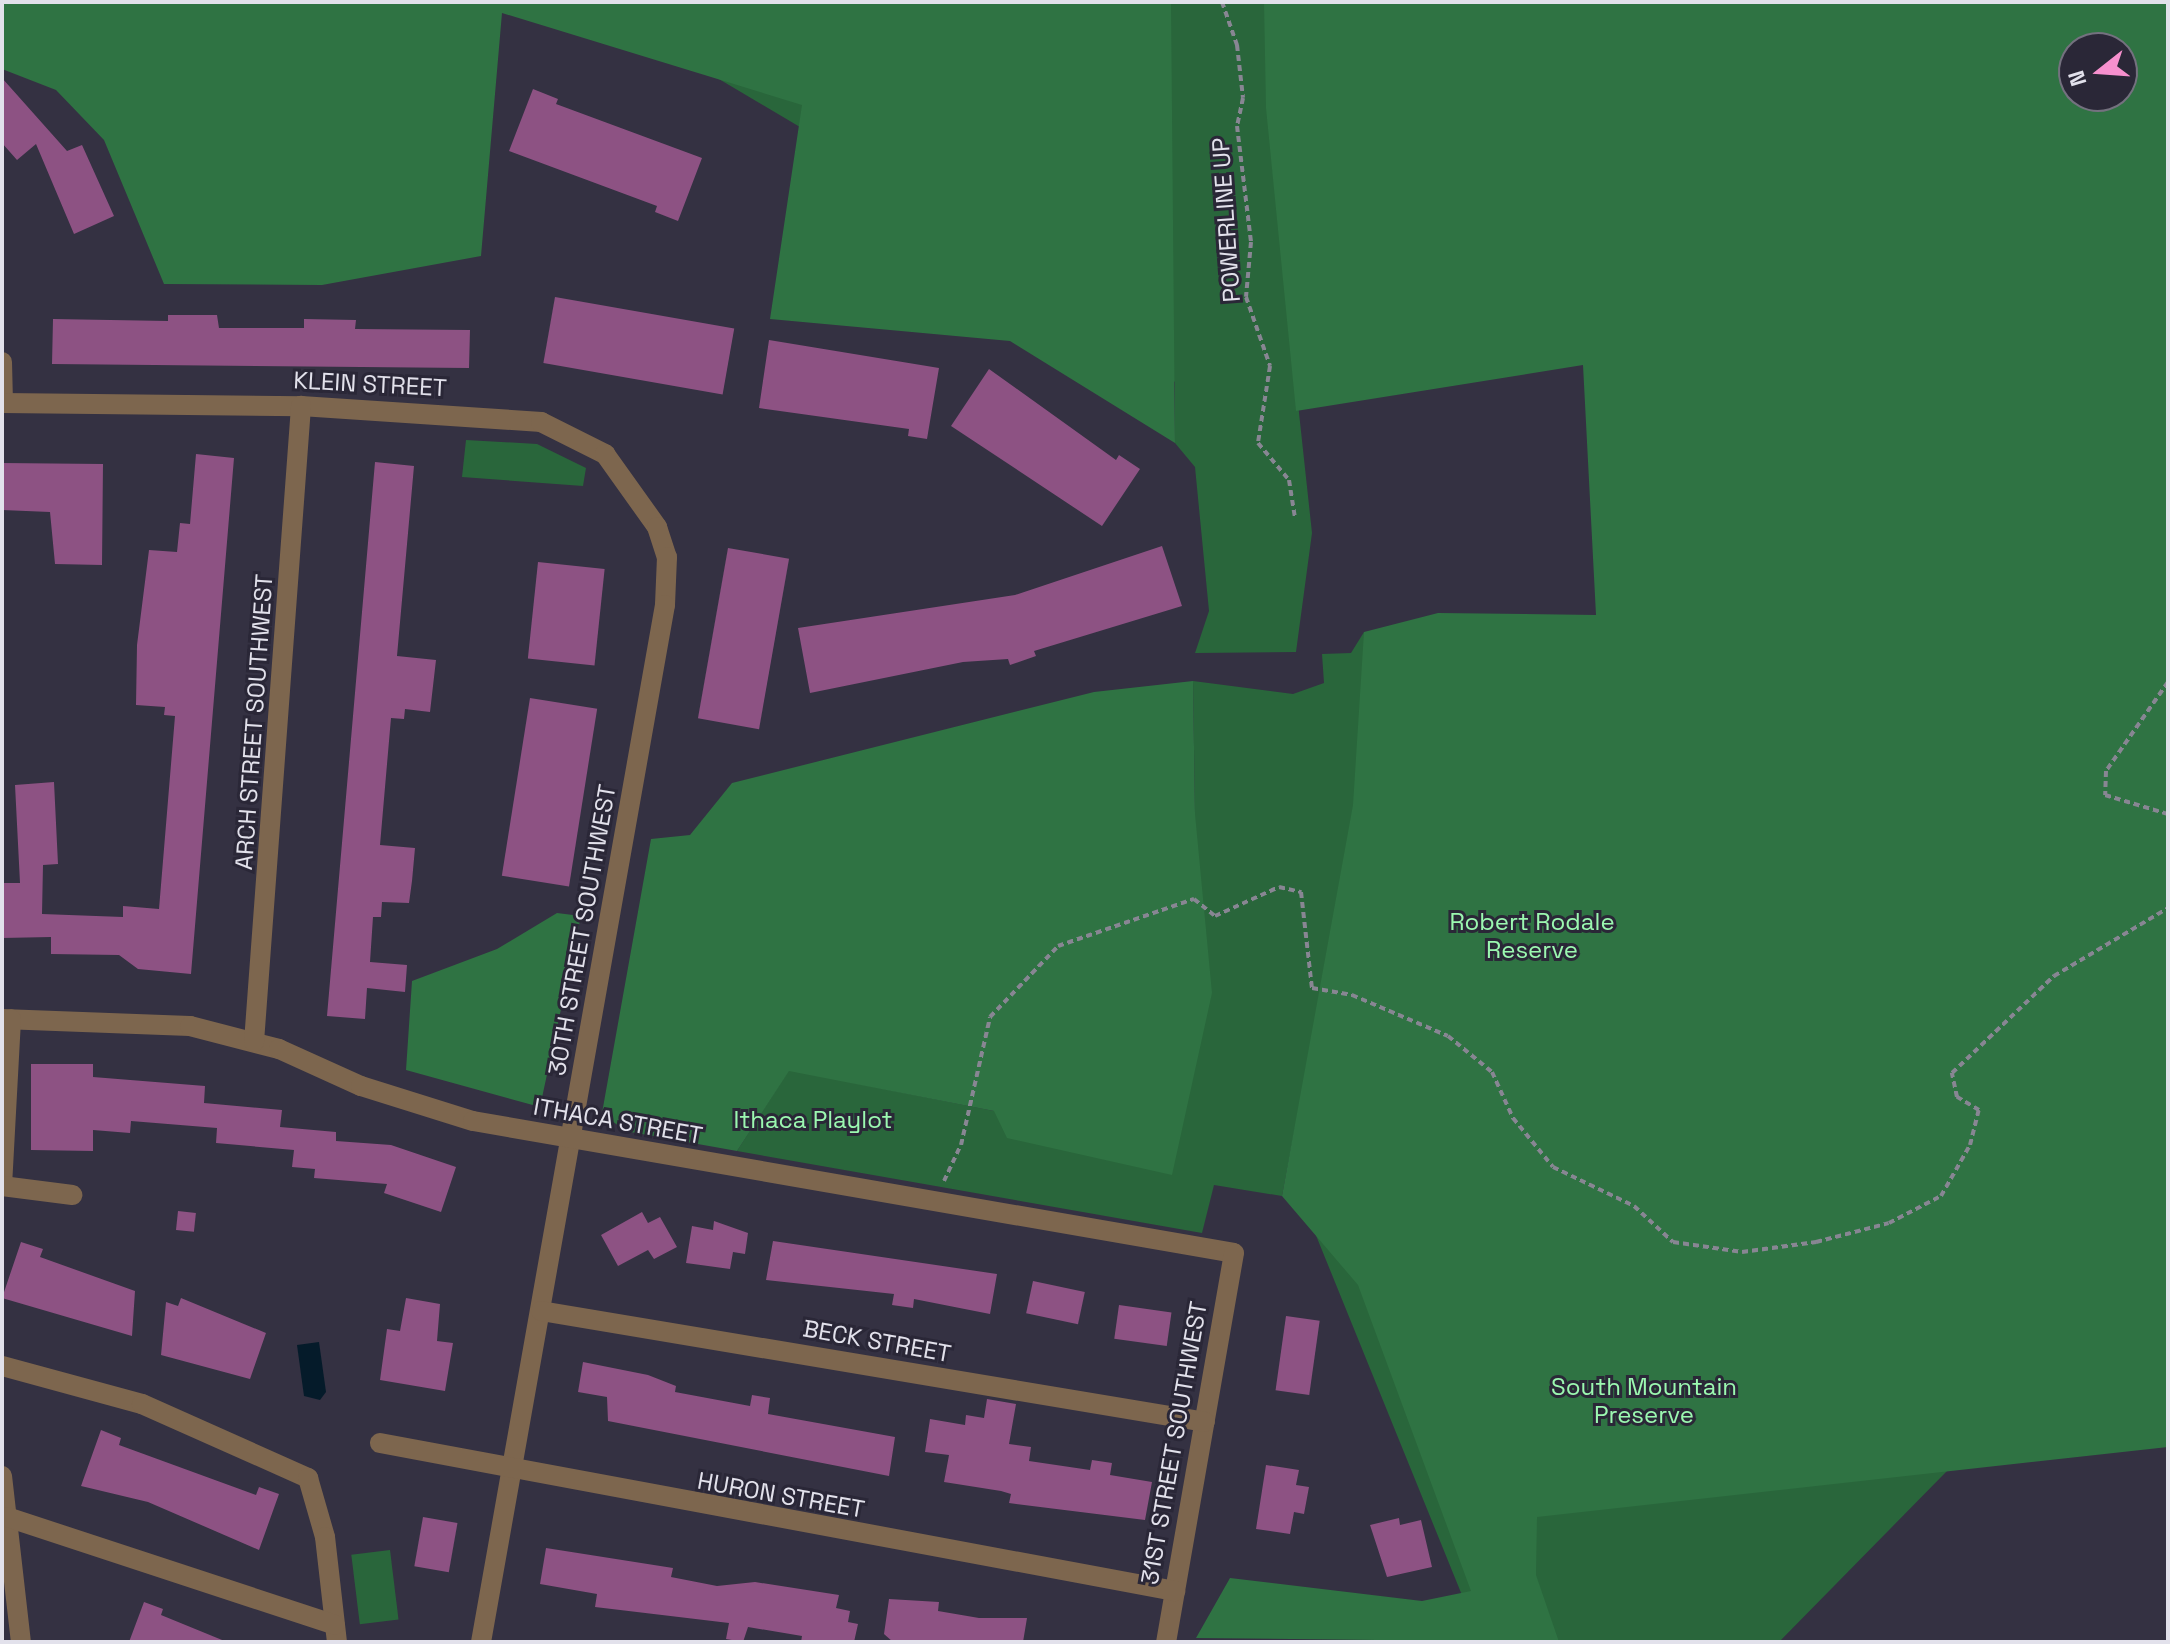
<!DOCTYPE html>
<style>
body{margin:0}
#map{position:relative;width:2170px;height:1644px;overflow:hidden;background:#343142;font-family:"Space Grotesk",sans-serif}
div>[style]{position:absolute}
.green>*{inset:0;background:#29663b;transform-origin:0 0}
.forest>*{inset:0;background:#2f7343}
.water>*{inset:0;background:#051b2a}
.building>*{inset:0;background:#8d5283;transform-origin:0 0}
.path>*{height:4px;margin-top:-2px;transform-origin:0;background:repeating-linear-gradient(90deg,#888693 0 6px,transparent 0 10px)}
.minor>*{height:20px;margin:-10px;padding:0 10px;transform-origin:10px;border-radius:10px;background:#7d664e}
span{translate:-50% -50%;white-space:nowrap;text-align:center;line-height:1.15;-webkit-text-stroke:6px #2a2737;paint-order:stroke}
.street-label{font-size:24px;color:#e2e1eb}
.park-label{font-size:24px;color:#9bf8b0}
.frame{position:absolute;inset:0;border:4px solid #e2e1eb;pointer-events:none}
.north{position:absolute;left:2058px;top:32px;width:80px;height:80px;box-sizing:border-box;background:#2a2737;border:2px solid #74717f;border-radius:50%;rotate:253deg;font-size:22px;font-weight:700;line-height:32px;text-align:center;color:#e2e1eb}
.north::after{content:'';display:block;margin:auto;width:28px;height:36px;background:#f790ce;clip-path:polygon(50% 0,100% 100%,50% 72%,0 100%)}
</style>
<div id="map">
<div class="green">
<div style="clip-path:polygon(evenodd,589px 2px,2168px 2px,2168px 1246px,1779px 1642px,1481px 1642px,1313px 1228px,1305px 1075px,1282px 1196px,1214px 1185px,1202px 1233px,737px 1151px,789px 1070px,994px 1111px,1195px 814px,1193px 681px,1293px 694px,1324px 683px,1322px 654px,1351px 653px,1364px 632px,1364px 652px,1616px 642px,1583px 153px,1272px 163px,1312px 533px,1296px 652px,1195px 653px,1209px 611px,1195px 467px,1175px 443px,1175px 382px,1026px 261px,589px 2px,2074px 48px,2122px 48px,2122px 96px,2074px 96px,2074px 48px)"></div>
<div style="clip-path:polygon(466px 440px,537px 444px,586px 468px,583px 486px,462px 477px)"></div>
<div style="left:390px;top:1550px;width:70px;height:39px;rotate:83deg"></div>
</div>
<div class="forest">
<div style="clip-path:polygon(2px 2px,1171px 2px,1175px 443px,1010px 341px,770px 319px,802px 105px,502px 13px,481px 256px,322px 285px,164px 284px,104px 140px,56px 90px,2px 69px)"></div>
<div style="clip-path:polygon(evenodd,1264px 2px,2168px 2px,2168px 1447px,1537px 1517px,1536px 1575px,1559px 1642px,1196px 1638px,1230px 1578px,1422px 1601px,1471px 1591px,1358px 1285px,1282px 1196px,1353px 805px,1364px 632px,1438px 613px,1596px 615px,1583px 365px,1296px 411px,1266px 108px,1264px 2px,2074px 48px,2122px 48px,2122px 96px,2074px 96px,2074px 48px)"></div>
<div style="clip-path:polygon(1193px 681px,1195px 814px,1212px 993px,1172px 1175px,1007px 1138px,994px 1111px,789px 1071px,737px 1151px,625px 1131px,602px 1113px,651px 839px,690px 835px,732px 783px,1094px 692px)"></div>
<div style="clip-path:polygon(557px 913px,581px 916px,540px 1107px,406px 1070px,412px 981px,497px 949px)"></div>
</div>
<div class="water">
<div style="clip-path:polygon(319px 1342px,326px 1392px,320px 1400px,304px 1396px,297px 1345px)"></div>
</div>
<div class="building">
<div style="clip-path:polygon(2px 78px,67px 151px,82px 145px,114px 216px,74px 234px,36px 144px,17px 160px,2px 143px)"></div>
<div style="clip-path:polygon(533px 89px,558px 99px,556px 104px,702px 158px,678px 221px,655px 212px,657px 206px,509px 151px)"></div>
<div style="left:555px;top:297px;width:182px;height:67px;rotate:10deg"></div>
<div style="clip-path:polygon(168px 315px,217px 315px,219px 328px,304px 328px,304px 319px,356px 320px,355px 329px,470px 330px,469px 368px,52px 364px,53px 319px,168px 321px)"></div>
<div style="clip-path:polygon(769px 340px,939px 368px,927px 439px,908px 436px,909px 429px,759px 408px)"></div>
<div style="clip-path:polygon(989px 369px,1116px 460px,1119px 455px,1140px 469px,1102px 526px,951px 426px)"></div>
<div style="clip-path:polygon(196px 454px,234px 458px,191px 974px,138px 969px,119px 955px,51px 954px,51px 937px,2px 938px,2px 883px,20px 883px,15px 785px,54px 782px,58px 864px,43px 865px,42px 914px,123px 917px,123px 906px,159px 909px,175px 716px,164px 715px,165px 707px,136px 705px,137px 645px,149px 550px,177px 552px,180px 523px,190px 524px)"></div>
<div style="clip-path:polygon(375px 462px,414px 466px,397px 656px,436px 660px,430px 712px,405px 709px,404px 719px,391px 718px,380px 845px,415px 848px,412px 881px,409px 903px,382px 902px,381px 917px,373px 917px,370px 962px,407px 965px,405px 992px,367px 988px,365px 1019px,327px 1016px)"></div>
<div style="clip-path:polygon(2px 463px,103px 464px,102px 565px,55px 564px,50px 512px,2px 510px)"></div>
<div style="clip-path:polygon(1162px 546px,1182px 606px,1034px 651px,1036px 656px,1010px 665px,1008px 659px,963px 662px,810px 693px,798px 628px,1015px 595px)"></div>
<div style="left:728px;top:548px;width:62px;height:173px;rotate:10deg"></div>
<div style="left:538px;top:562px;width:67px;height:97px;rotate:6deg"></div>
<div style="left:530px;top:698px;width:68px;height:180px;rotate:9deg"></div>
<div style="clip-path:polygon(31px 1064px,93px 1064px,93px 1077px,205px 1086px,204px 1103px,282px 1110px,280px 1127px,336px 1132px,336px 1141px,391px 1145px,456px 1167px,441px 1212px,384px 1193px,387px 1184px,314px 1178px,315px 1169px,292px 1167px,294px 1150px,216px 1143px,217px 1128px,131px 1121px,130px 1133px,93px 1130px,93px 1151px,31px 1150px)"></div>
<div style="left:178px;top:1211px;width:18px;height:19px;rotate:6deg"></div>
<div style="clip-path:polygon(642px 1212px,648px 1223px,660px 1217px,677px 1247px,654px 1259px,648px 1250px,618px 1266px,601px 1235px)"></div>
<div style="clip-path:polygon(714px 1221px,748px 1233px,745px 1254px,733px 1252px,730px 1269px,686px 1263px,692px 1226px,713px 1230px)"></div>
<div style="clip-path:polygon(773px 1241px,997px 1274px,990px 1314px,914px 1299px,913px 1308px,892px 1305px,894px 1294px,766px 1280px)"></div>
<div style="clip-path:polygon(21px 1242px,43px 1249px,40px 1257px,135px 1291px,132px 1336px,2px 1298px)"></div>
<div style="left:1033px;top:1281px;width:53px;height:33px;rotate:12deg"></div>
<div style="clip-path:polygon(181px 1298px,266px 1333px,250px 1379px,161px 1355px,166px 1302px,178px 1306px)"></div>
<div style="clip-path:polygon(406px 1298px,440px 1304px,437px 1341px,453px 1343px,445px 1391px,380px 1380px,387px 1329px,400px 1331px)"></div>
<div style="left:1119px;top:1305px;width:53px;height:34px;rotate:8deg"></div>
<div style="left:1286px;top:1316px;width:34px;height:75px;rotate:8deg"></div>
<div style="clip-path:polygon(583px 1362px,648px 1375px,676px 1386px,675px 1392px,750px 1406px,752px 1395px,770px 1398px,768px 1414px,895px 1437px,889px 1476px,608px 1421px,607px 1397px,578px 1392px)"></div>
<div style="clip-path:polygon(987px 1399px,1016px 1404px,1009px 1444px,1031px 1447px,1029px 1461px,1090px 1470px,1092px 1460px,1112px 1463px,1110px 1475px,1152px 1482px,1145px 1520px,1009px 1503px,1011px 1494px,1001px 1491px,944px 1482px,949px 1455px,925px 1452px,930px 1419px,965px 1425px,966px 1415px,984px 1418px)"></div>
<div style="clip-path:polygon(101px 1430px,121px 1438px,119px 1445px,256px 1495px,259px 1487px,279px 1494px,259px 1550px,148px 1502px,81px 1486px)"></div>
<div style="clip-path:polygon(1266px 1465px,1299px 1470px,1296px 1485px,1309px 1487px,1304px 1514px,1294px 1512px,1290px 1534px,1256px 1529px)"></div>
<div style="left:423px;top:1517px;width:35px;height:50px;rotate:10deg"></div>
<div style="clip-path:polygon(1399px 1518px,1400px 1525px,1421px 1520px,1432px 1567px,1387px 1577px,1370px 1525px)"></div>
<div style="clip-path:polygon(546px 1548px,673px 1568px,671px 1577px,717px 1586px,755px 1582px,839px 1595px,836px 1608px,850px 1611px,848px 1622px,858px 1624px,854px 1642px,801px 1642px,802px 1636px,748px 1627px,743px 1642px,726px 1639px,729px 1623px,595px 1607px,597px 1594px,540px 1584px)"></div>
<div style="clip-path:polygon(889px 1599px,939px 1602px,938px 1611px,979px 1618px,1027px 1618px,1023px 1642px,893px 1642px,884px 1634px)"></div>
<div style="clip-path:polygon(144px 1602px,163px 1609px,161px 1615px,227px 1642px,129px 1642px)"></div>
</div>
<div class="path">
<div style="left:1222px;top:2px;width:46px;rotate:70.8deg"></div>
<div style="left:1237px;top:45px;width:53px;rotate:83.5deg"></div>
<div style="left:1243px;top:98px;width:29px;rotate:102deg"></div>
<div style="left:1237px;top:126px;width:117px;rotate:83.1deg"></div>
<div style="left:1251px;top:242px;width:55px;rotate:95.2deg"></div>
<div style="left:1246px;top:297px;width:73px;rotate:70.8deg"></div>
<div style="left:1270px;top:366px;width:78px;rotate:98.9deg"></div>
<div style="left:1258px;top:443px;width:48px;rotate:50deg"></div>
<div style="left:1289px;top:480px;width:37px;rotate:81deg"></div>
<div style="left:2168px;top:682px;width:108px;rotate:124.9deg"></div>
<div style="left:2106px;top:771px;width:24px;rotate:92deg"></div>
<div style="left:2105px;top:795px;width:66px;rotate:16.8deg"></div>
<div style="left:944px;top:1181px;width:40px;rotate:-65deg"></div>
<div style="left:961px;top:1145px;width:131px;rotate:-77.2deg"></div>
<div style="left:990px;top:1017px;width:98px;rotate:-46.2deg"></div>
<div style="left:1058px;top:946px;width:144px;rotate:-19.1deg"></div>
<div style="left:1194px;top:899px;width:27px;rotate:39deg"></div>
<div style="left:1215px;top:916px;width:70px;rotate:-24.4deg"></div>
<div style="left:1279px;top:887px;width:23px;rotate:13deg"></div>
<div style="left:1301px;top:892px;width:97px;rotate:83.5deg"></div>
<div style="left:1312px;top:988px;width:41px;rotate:9.9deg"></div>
<div style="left:1352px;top:995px;width:104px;rotate:23.1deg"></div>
<div style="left:1448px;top:1036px;width:57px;rotate:39.3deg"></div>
<div style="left:1492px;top:1072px;width:51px;rotate:65.5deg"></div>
<div style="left:1513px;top:1118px;width:63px;rotate:50.8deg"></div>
<div style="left:1553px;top:1167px;width:90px;rotate:25.7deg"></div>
<div style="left:1634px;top:1206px;width:53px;rotate:42.7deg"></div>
<div style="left:1673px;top:1242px;width:70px;rotate:8.2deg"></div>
<div style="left:1742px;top:1252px;width:75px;rotate:-7.7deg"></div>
<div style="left:1816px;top:1242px;width:75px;rotate:-14.6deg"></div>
<div style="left:1889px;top:1223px;width:59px;rotate:-27.4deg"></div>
<div style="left:1941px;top:1196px;width:59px;rotate:-60.4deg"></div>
<div style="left:1970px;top:1145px;width:36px;rotate:-76deg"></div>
<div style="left:1979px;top:1110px;width:26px;rotate:-149deg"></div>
<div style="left:1957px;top:1097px;width:25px;rotate:-102deg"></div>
<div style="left:1952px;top:1073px;width:141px;rotate:-43.6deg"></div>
<div style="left:2054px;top:976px;width:133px;rotate:-30.8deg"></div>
</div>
<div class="minor">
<div style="left:2px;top:362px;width:41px;rotate:88.6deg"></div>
<div style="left:2px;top:403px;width:299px;rotate:0.6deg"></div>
<div style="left:301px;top:406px;width:241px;rotate:3.8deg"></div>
<div style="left:541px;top:422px;width:72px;rotate:26.6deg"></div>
<div style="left:605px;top:454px;width:90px;rotate:54.5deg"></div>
<div style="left:657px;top:527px;width:32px;rotate:72deg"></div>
<div style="left:667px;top:557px;width:48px;rotate:92.4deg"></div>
<div style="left:665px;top:605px;width:1053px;rotate:100.06deg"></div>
<div style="left:2px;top:1019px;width:188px;rotate:2.1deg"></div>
<div style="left:190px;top:1026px;width:92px;rotate:14.5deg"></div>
<div style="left:279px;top:1049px;width:90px;rotate:24.3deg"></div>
<div style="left:361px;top:1086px;width:117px;rotate:17.4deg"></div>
<div style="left:473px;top:1121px;width:772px;rotate:9.84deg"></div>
<div style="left:1234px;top:1253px;width:395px;rotate:99.9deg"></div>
<div style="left:254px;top:1042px;width:638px;rotate:-85.77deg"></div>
<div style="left:2px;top:1186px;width:167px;rotate:-86.9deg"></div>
<div style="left:2px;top:1186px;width:71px;rotate:7.3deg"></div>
<div style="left:541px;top:1311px;width:673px;rotate:9.49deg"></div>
<div style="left:2px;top:1366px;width:145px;rotate:15.2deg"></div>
<div style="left:142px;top:1404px;width:182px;rotate:24deg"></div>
<div style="left:308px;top:1478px;width:61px;rotate:73.9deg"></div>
<div style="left:325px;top:1537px;width:106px;rotate:83.5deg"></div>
<div style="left:380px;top:1443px;width:809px;rotate:10.55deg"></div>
<div style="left:2px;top:1476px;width:167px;rotate:83.5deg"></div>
<div style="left:7px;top:1517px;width:345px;rotate:18.2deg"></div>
</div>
<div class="street-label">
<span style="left:1226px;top:220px;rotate:-94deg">POWERLINE UP</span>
<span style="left:370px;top:384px;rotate:3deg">KLEIN STREET</span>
<span style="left:254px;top:722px;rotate:-86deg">ARCH STREET SOUTHWEST</span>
<span style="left:582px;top:930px;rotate:-80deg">30TH STREET SOUTHWEST</span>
<span style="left:618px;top:1121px;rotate:10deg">ITHACA STREET</span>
<span style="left:877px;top:1341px;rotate:10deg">BECK STREET</span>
<span style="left:1174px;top:1443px;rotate:-80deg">31ST STREET SOUTHWEST</span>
<span style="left:781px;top:1495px;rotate:10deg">HURON STREET</span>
</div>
<div class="park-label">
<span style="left:1532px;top:936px">Robert Rodale<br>Reserve</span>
<span style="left:813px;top:1120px">Ithaca Playlot</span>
<span style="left:1644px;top:1401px">South Mountain<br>Preserve</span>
</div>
<div class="frame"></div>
<div class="north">N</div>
</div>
